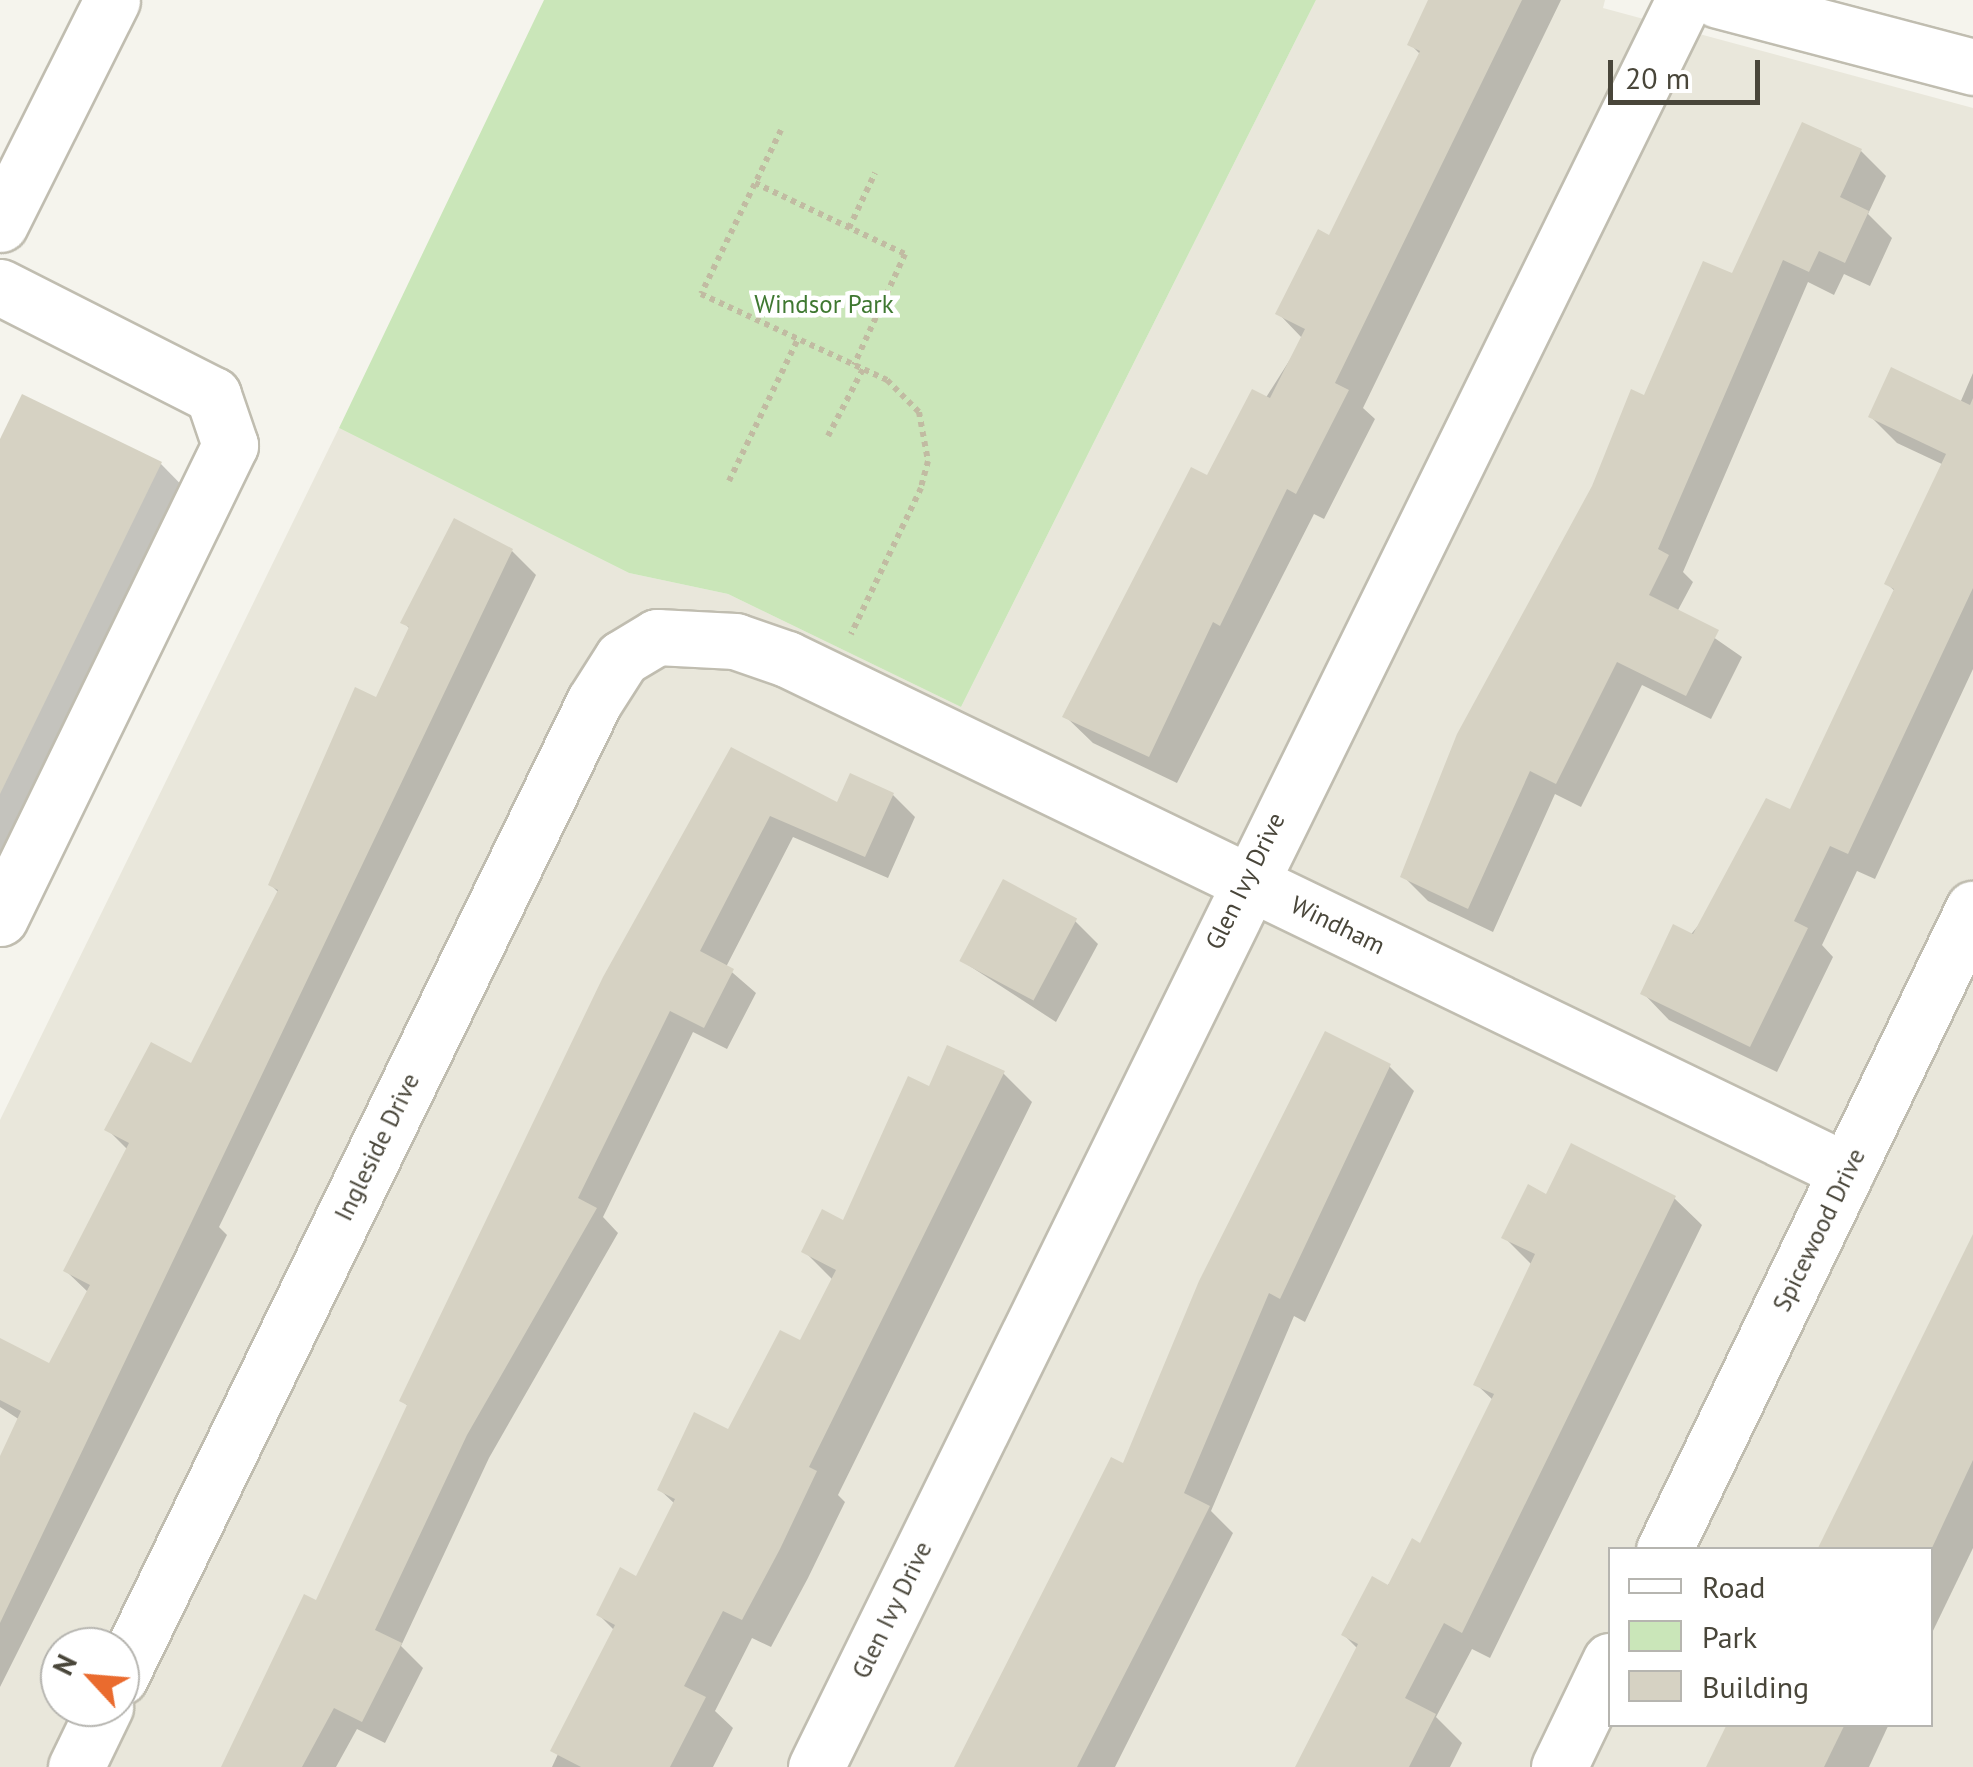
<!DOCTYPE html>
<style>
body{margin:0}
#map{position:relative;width:1973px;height:1767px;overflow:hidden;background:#f5f4ed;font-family:"PT Sans",sans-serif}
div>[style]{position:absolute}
.residential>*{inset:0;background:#e9e7db}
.green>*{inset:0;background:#cae6b9}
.shadow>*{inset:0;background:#0003}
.building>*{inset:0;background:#d6d2c3;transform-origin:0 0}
.path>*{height:6px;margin-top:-3px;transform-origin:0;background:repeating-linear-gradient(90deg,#c1bba2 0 5px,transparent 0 10px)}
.roads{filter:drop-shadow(2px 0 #c0bdb0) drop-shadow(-2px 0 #c0bdb0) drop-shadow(0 2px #c0bdb0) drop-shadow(0 -2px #c0bdb0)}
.minor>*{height:55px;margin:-27.5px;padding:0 27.5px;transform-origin:27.5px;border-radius:27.5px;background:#fff}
span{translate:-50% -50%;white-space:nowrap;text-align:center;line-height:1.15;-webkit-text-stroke:9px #fff;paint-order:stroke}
.park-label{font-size:25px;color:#3f7831}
.street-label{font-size:25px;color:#49463a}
.legend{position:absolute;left:1608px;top:1547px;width:325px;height:180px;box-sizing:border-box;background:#fff;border:2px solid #b6b5b0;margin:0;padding:12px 18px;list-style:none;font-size:30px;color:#49463a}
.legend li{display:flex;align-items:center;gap:20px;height:50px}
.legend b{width:50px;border:2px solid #b6b5b0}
.north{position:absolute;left:40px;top:1627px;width:100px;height:100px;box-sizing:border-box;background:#fff;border:2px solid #b6b5b0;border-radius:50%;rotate:296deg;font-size:28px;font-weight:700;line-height:40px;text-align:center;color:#49463a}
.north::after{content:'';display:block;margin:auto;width:35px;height:45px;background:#ea6b2e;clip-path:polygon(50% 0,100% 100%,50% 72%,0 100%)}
.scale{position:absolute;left:1608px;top:60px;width:152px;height:45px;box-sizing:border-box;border:5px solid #49463a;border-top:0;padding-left:12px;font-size:30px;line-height:35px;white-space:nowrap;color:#49463a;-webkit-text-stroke:8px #fff;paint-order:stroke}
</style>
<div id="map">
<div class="residential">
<div style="clip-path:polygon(evenodd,1316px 0,1605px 0,1603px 8px,1973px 108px,1973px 1767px,0 1767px,0 1120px,339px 428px,629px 573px,728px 594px,961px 707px,1316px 0,1610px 1550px,1930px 1550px,1930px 1724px,1610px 1724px,1610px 1550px,1316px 0,60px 1647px,120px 1647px,120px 1707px,60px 1707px,60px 1647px)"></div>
</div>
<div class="green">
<div style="clip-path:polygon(544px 0,1316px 0,961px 707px,728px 594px,629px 573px,339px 428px)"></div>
</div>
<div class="shadow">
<div style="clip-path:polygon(1431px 0,1561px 0,1363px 408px,1375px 419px,1324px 519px,1314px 514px,1177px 783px,1093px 743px,1065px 716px,1303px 339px,1278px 313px,1330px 238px,1421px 55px,1410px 44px)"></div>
<div style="clip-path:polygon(1803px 125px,1861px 151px,1886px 176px,1868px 214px,1892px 238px,1870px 286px,1844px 274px,1834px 295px,1808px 282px,1683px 572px,1693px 582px,1677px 612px,1742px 657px,1711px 719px,1642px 685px,1581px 807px,1555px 794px,1493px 932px,1428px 901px,1403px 876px,1646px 398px,1733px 277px)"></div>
<div style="clip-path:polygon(1973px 373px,1973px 669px,1875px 879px,1857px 871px,1822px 945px,1833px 957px,1777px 1072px,1669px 1020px,1643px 993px,1791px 812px,1896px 592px,1887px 584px,1944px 465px,1897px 443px,1871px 417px,1960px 403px)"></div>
<div style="clip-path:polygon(0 445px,161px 464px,204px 508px,0 927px)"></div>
<div style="clip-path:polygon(512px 551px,536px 575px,219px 1227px,227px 1235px,0 1687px,0 1461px,20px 1420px,0 1407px,0 1350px,50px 1367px,89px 1293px,66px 1271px,128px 1150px,107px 1129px,192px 1066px,279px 893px,271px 885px,377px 701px,411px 630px,403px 622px)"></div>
<div style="clip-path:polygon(732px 751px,838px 805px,893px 795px,915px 817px,888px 878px,793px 837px,726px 967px,756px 993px,727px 1049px,693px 1032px,603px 1217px,618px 1233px,489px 1458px,401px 1646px,423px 1668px,385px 1743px,357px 1729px,336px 1767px,223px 1767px,317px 1604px,409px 1407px,402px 1401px)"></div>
<div style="clip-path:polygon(1075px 921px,1098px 944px,1056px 1022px,962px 961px)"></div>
<div style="clip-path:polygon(1389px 1066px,1414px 1091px,1305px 1322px,1294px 1316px,1211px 1511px,1233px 1533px,1115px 1767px,956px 1767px,1112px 1460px,1124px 1466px)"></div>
<div style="clip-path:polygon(1003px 1073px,1032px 1102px,838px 1495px,845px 1502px,808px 1578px,771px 1647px,752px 1638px,715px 1711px,733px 1728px,713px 1767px,552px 1767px,615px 1631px,599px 1615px,637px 1579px,675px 1504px,660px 1490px,729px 1432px,801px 1343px,833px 1280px,804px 1251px,844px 1223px,930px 1089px)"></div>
<div style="clip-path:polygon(1547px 1197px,1674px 1198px,1702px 1225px,1490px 1658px,1472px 1649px,1436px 1717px,1462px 1743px,1450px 1767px,1298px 1767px,1358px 1649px,1344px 1635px,1422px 1546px,1494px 1401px,1476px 1384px,1532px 1265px,1504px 1237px)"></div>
<div style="clip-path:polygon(1973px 1240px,1973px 1548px,1930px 1637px,1930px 1550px)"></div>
<div style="clip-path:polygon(1734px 1724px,1889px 1724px,1869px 1767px,1713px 1767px)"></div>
</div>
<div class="building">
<div style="clip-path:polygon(1428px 0,1522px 0,1335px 383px,1349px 390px,1296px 494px,1287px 489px,1220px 626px,1213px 622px,1149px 757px,1062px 717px,1191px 467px,1207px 475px,1252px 389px,1270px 398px,1305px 329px,1275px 314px,1318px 229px,1329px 235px,1420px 51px,1407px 45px)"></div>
<div style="clip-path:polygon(1802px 122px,1862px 149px,1840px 197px,1869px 211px,1845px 263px,1819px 251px,1809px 272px,1783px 260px,1658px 549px,1669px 555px,1649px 595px,1719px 630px,1686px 696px,1617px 662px,1556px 784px,1530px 771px,1468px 909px,1400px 877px,1457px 734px,1592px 486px,1631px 389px,1644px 395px,1703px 261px,1732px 273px)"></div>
<div style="clip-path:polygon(1891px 367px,1970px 405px,1973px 398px,1973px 588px,1848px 854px,1830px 846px,1794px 921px,1808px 928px,1750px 1047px,1640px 994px,1673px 924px,1693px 934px,1766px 798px,1790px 809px,1894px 589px,1884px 584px,1946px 454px,1868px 417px)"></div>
<div style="clip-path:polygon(22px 394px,162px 462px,0 794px,0 439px)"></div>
<div style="clip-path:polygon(454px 518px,513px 549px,0 1623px,0 1456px,21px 1411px,0 1400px,0 1338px,49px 1363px,90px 1285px,63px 1271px,129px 1143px,104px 1130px,151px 1042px,191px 1063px,278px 890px,268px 885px,355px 687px,376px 697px,409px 627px,400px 623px)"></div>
<div style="clip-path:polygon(731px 747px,837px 802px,850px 773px,894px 793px,865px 857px,770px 816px,700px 951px,734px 969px,704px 1028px,670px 1011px,578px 1198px,597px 1208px,467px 1435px,375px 1630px,402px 1643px,362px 1722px,334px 1708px,302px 1767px,221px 1767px,304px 1594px,316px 1600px,407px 1405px,399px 1401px,603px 977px)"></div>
<div style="left:1003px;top:879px;width:84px;height:93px;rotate:28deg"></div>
<div style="clip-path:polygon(1325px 1031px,1391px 1064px,1280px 1299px,1269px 1293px,1184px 1493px,1210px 1506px,1172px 1582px,1077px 1767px,954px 1767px,1111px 1457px,1123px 1463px,1199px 1281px)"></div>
<div style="clip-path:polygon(947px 1045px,1005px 1071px,809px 1467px,817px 1471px,780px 1549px,742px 1620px,723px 1611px,684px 1686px,706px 1697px,670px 1767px,581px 1767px,550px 1751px,615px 1625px,596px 1615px,620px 1567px,636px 1576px,675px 1499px,657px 1490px,694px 1412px,728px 1429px,780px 1330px,800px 1340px,836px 1270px,801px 1252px,822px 1209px,843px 1220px,908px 1076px,929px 1086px)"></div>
<div style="clip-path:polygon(1571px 1143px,1676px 1196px,1462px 1633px,1444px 1623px,1405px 1698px,1436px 1714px,1409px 1767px,1295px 1767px,1358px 1644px,1341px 1635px,1372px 1576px,1388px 1585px,1412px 1538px,1420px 1543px,1494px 1394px,1473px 1385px,1535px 1254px,1501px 1238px,1528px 1184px,1546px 1194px)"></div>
<div style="clip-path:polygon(1973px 1234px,1973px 1460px,1931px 1550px,1817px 1550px)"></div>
<div style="clip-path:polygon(1727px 1724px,1845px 1724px,1824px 1767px,1706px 1767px)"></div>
</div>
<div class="path">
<div style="left:781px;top:130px;width:182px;rotate:116deg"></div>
<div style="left:701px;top:294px;width:205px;rotate:24.8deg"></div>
<div style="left:887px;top:380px;width:45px;rotate:45deg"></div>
<div style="left:919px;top:412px;width:50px;rotate:79.6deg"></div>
<div style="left:928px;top:461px;width:28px;rotate:105deg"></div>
<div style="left:921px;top:488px;width:162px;rotate:115.6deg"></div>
<div style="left:755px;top:183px;width:166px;rotate:25.3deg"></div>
<div style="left:905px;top:254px;width:122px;rotate:114.7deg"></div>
<div style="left:849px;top:228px;width:61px;rotate:-64.7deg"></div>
<div style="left:828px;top:436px;width:76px;rotate:-62.4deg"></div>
<div style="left:729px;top:481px;width:158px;rotate:-64.1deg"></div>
</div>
<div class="roads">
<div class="minor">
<div style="left:1718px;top:0;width:264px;rotate:14.7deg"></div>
<div style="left:0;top:224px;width:250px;rotate:-63.4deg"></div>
<div style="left:0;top:287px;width:239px;rotate:26.9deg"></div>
<div style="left:213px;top:395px;width:53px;rotate:71.2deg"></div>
<div style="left:230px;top:445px;width:526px;rotate:115.93deg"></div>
<div style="left:1664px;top:1550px;width:712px;rotate:-64.26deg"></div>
<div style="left:120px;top:1677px;width:1084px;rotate:-64.07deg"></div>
<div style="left:594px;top:702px;width:52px;rotate:-57.5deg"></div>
<div style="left:622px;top:658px;width:41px;rotate:-31deg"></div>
<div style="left:657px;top:637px;width:78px;rotate:2.9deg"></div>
<div style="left:735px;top:641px;width:55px;rotate:19.1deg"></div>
<div style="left:787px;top:659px;width:1177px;rotate:25.78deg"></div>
<div style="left:76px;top:1767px;width:67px;rotate:-64.2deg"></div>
<div style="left:816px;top:1767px;width:1969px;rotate:-63.84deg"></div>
<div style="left:1559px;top:1767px;width:118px;rotate:-64.3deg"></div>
</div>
</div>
<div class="park-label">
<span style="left:824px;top:304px">Windsor Park</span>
</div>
<div class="street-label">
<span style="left:1245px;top:881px;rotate:-64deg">Glen Ivy Drive</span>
<span style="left:1338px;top:925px;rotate:26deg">Windham</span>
<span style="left:377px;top:1147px;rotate:-64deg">Ingleside Drive</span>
<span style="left:1819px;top:1230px;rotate:-64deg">Spicewood Drive</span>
<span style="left:892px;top:1610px;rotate:-64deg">Glen Ivy Drive</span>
</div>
<ul class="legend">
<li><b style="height:12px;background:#fff"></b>Road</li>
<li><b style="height:28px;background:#cae6b9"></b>Park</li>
<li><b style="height:28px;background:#d6d2c3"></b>Building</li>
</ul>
<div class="north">N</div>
<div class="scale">20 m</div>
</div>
